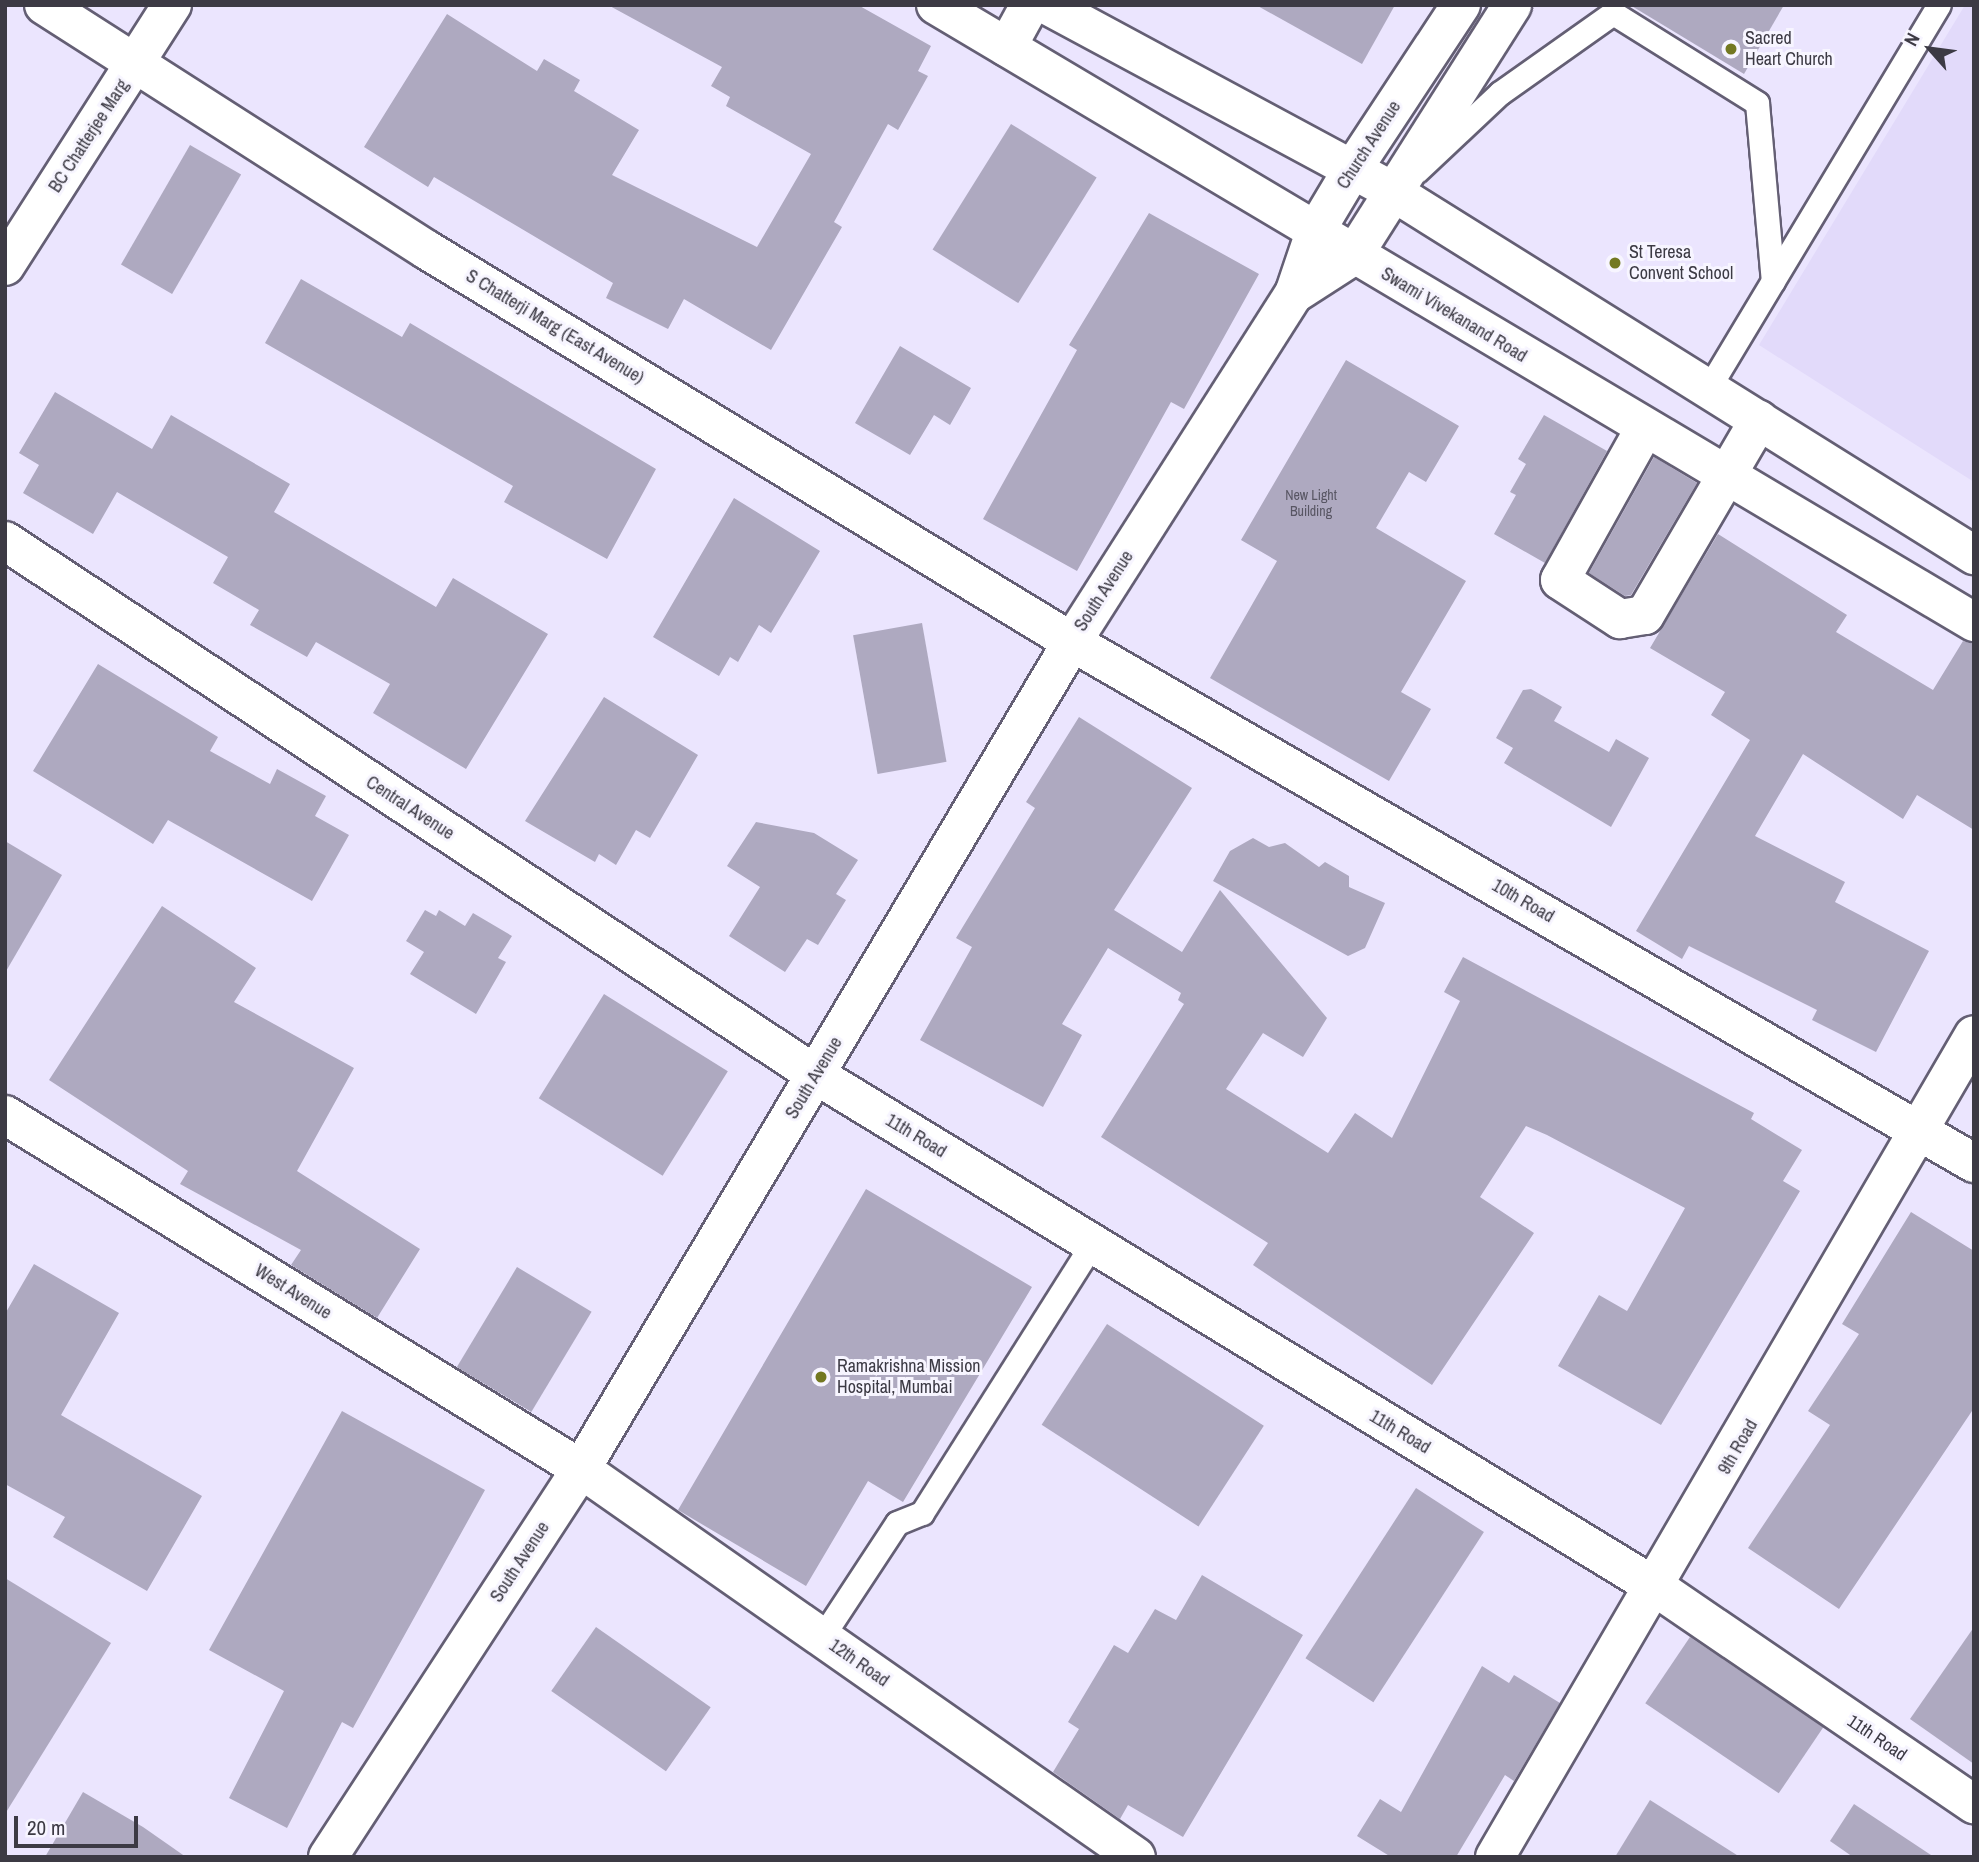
<!DOCTYPE html>
<style>
body{margin:0}
#map{position:relative;width:1979px;height:1862px;overflow:hidden;background:#ebe5fe;font-family:"Archivo Narrow",sans-serif}
div>[style]{position:absolute}
.built>*{inset:0;background:#e2dafa}
.building>*{inset:0;background:#aea9c0;transform-origin:0 0}
.roads{filter:drop-shadow(2px 0 #645f74) drop-shadow(-2px 0 #645f74) drop-shadow(0 2px #645f74) drop-shadow(0 -2px #645f74)}
.service>*{height:23px;margin:-11.5px;padding:0 11.5px;transform-origin:11.5px;border-radius:11.5px;background:#fff}
.minor>*{height:38px;margin:-19px;padding:0 19px;transform-origin:19px;border-radius:19px;background:#fff}
.tertiary>*{height:38px;margin:-19px;padding:0 19px;transform-origin:19px;border-radius:19px;background:#fff}
.primary>*{height:38px;margin:-19px;padding:0 19px;transform-origin:19px;border-radius:19px;background:#fff}
.dots>*{width:19px;height:19px;translate:-50% -50%;box-sizing:border-box;border:4px solid #f7f5ff;border-radius:50%}
span{translate:-50% -50%;white-space:nowrap;text-align:center;line-height:1.15;-webkit-text-stroke:6px #f7f5ff;paint-order:stroke}
.number-label{font-size:14px;color:#585663}
.number-label span{-webkit-text-stroke-width:0}
.poi-label{font-size:18px;color:#3c3a44}
.left{translate:0 -50%;text-align:left}
.street-label{font-size:18px;color:#3c3a44}
.frame{position:absolute;inset:0;border:7px solid #3c3a44;pointer-events:none}
.north{position:absolute;left:1895px;top:14px;width:70px;height:70px;-webkit-text-stroke:5px #f7f5ff;paint-order:stroke;rotate:298deg;font-size:19px;font-weight:700;line-height:28px;text-align:center;color:#3c3a44}
.north::after{content:'';display:block;margin:auto;width:24px;height:32px;background:#3c3a44;clip-path:polygon(50% 0,100% 100%,50% 72%,0 100%)}
.scale{position:absolute;left:14px;top:1816px;width:124px;height:32px;box-sizing:border-box;border:4px solid #3c3a44;border-top:0;padding-left:9px;font-size:21px;line-height:24px;white-space:nowrap;color:#3c3a44;-webkit-text-stroke:5px #f7f5ff;paint-order:stroke}
</style>
<div id="map">
<div class="built">
<div style="clip-path:polygon(1965px 5px,1974px 5px,1974px 482px,1759px 345px)"></div>
</div>
<div class="building">
<div style="clip-path:polygon(608px 5px,858px 5px,931px 46px,918px 71px,928px 76px,898px 130px,888px 124px,834px 222px,842px 227px,771px 350px,684px 299px,668px 329px,606px 298px,613px 283px,434px 177px,428px 187px,364px 147px,447px 14px,537px 71px,544px 59px,580px 80px,574px 91px,639px 130px,612px 175px,757px 247px,811px 154px,726px 106px,730px 97px,711px 86px,722px 67px)"></div>
<div style="clip-path:polygon(1256px 5px,1395px 5px,1362px 64px)"></div>
<div style="clip-path:polygon(1630px 5px,1784px 5px,1744px 74px)"></div>
<div style="left:1011px;top:124px;width:101px;height:148px;rotate:32deg"></div>
<div style="left:190px;top:145px;width:59px;height:138px;rotate:30deg"></div>
<div style="clip-path:polygon(1149px 213px,1259px 274px,1184px 409px,1171px 402px,1077px 571px,983px 519px,1077px 350px,1069px 345px)"></div>
<div style="clip-path:polygon(301px 279px,402px 337px,410px 323px,656px 469px,607px 559px,504px 502px,513px 486px,265px 343px)"></div>
<div style="clip-path:polygon(900px 346px,971px 388px,950px 425px,934px 415px,910px 455px,855px 423px)"></div>
<div style="clip-path:polygon(1346px 360px,1459px 426px,1426px 482px,1409px 472px,1376px 528px,1466px 581px,1401px 692px,1431px 709px,1389px 781px,1210px 678px,1277px 561px,1241px 540px)"></div>
<div style="clip-path:polygon(55px 392px,152px 449px,171px 415px,290px 484px,274px 512px,436px 607px,453px 578px,548px 634px,466px 769px,373px 713px,390px 684px,316px 642px,307px 657px,250px 625px,259px 610px,213px 583px,228px 557px,117px 492px,93px 534px,23px 493px,39px 465px,19px 453px)"></div>
<div style="clip-path:polygon(1544px 415px,1607px 451px,1545px 563px,1494px 534px,1516px 495px,1510px 492px,1526px 464px,1518px 459px)"></div>
<div style="clip-path:polygon(1654px 457px,1697px 483px,1631px 595px,1625px 596px,1589px 573px)"></div>
<div style="clip-path:polygon(734px 498px,820px 551px,771px 633px,759px 625px,738px 662px,730px 657px,719px 676px,653px 637px)"></div>
<div style="clip-path:polygon(1718px 534px,1847px 615px,1836px 632px,1933px 690px,1963px 641px,1974px 644px,1974px 830px,1917px 795px,1903px 819px,1803px 754px,1755px 836px,1845px 882px,1835px 902px,1929px 951px,1876px 1052px,1812px 1020px,1817px 1010px,1689px 946px,1682px 959px,1636px 931px,1750px 740px,1711px 715px,1725px 692px,1650px 648px)"></div>
<div style="left:922px;top:623px;width:141px;height:70px;rotate:80deg"></div>
<div style="clip-path:polygon(98px 664px,218px 737px,210px 751px,270px 784px,277px 769px,326px 796px,315px 816px,349px 835px,312px 901px,168px 820px,153px 844px,33px 771px)"></div>
<div style="clip-path:polygon(1531px 689px,1562px 707px,1554px 721px,1609px 752px,1616px 739px,1649px 758px,1611px 827px,1504px 763px,1513px 748px,1496px 738px,1523px 690px)"></div>
<div style="clip-path:polygon(604px 697px,698px 755px,650px 838px,636px 830px,616px 865px,599px 854px,595px 862px,525px 821px)"></div>
<div style="clip-path:polygon(1079px 717px,1192px 788px,1114px 910px,1182px 952px,1220px 890px,1327px 1018px,1303px 1057px,1263px 1033px,1226px 1089px,1328px 1153px,1355px 1113px,1392px 1138px,1460px 1001px,1444px 992px,1463px 957px,1754px 1113px,1751px 1119px,1802px 1150px,1783px 1181px,1800px 1191px,1661px 1425px,1558px 1366px,1599px 1295px,1627px 1311px,1685px 1208px,1547px 1135px,1526px 1126px,1480px 1197px,1534px 1233px,1432px 1385px,1253px 1265px,1268px 1243px,1101px 1137px,1184px 1004px,1178px 1000px,1181px 993px,1108px 948px,1062px 1024px,1082px 1035px,1043px 1107px,920px 1040px,972px 947px,956px 938px,1035px 808px,1026px 802px)"></div>
<div style="clip-path:polygon(756px 822px,814px 833px,858px 860px,836px 894px,846px 900px,818px 945px,807px 939px,785px 972px,729px 936px,760px 887px,727px 866px)"></div>
<div style="clip-path:polygon(1253px 838px,1269px 847px,1285px 843px,1319px 867px,1325px 862px,1349px 876px,1349px 887px,1385px 903px,1365px 948px,1348px 956px,1213px 881px,1230px 851px)"></div>
<div style="clip-path:polygon(5px 841px,62px 875px,5px 973px)"></div>
<div style="clip-path:polygon(162px 906px,256px 968px,234px 1002px,354px 1068px,297px 1171px,420px 1249px,377px 1318px,291px 1265px,301px 1250px,180px 1184px,188px 1171px,49px 1080px)"></div>
<div style="clip-path:polygon(425px 910px,436px 916px,439px 910px,465px 926px,473px 913px,512px 936px,498px 958px,506px 962px,476px 1014px,410px 974px,424px 952px,406px 941px)"></div>
<div style="left:604px;top:994px;width:146px;height:123px;rotate:32deg"></div>
<div style="clip-path:polygon(866px 1189px,1032px 1287px,903px 1502px,868px 1481px,806px 1586px,678px 1510px)"></div>
<div style="clip-path:polygon(1911px 1212px,1974px 1251px,1974px 1408px,1839px 1609px,1748px 1548px,1830px 1425px,1808px 1411px,1859px 1334px,1842px 1324px)"></div>
<div style="clip-path:polygon(34px 1264px,119px 1313px,61px 1415px,202px 1496px,147px 1591px,53px 1537px,65px 1517px,5px 1484px,5px 1314px)"></div>
<div style="left:517px;top:1267px;width:87px;height:117px;rotate:31deg"></div>
<div style="left:1107px;top:1324px;width:187px;height:120px;rotate:33deg"></div>
<div style="clip-path:polygon(342px 1411px,485px 1490px,353px 1728px,342px 1722px,287px 1828px,229px 1798px,284px 1691px,209px 1650px)"></div>
<div style="left:1416px;top:1488px;width:81px;height:203px;rotate:33deg"></div>
<div style="clip-path:polygon(1202px 1575px,1303px 1635px,1183px 1837px,1128px 1805px,1120px 1819px,1053px 1772px,1079px 1729px,1068px 1722px,1114px 1645px,1128px 1653px,1155px 1609px,1176px 1620px)"></div>
<div style="clip-path:polygon(5px 1578px,111px 1643px,5px 1814px)"></div>
<div style="left:596px;top:1627px;width:140px;height:78px;rotate:35deg"></div>
<div style="clip-path:polygon(1974px 1627px,1974px 1764px,1910px 1719px)"></div>
<div style="left:1690px;top:1637px;width:161px;height:80px;rotate:34deg"></div>
<div style="clip-path:polygon(1482px 1666px,1509px 1683px,1514px 1675px,1560px 1703px,1514px 1781px,1505px 1775px,1456px 1857px,1391px 1857px,1357px 1836px,1380px 1799px,1401px 1812px)"></div>
<div style="clip-path:polygon(83px 1792px,143px 1827px,186px 1857px,45px 1857px)"></div>
<div style="clip-path:polygon(1650px 1800px,1740px 1857px,1615px 1857px)"></div>
<div style="clip-path:polygon(1854px 1804px,1934px 1857px,1853px 1857px,1830px 1841px)"></div>
</div>
<div class="roads">
<div class="service">
<div style="left:1418px;top:170px;width:112px;rotate:-43.2deg"></div>
<div style="left:1500px;top:93px;width:138px;rotate:-35.3deg"></div>
<div style="left:1613px;top:13px;width:170px;rotate:32deg"></div>
<div style="left:1757px;top:103px;width:179px;rotate:84.9deg"></div>
<div style="left:1708px;top:389px;width:448px;rotate:-59deg"></div>
<div style="left:822px;top:1637px;width:136px;rotate:-56.7deg"></div>
<div style="left:897px;top:1523px;width:27px;rotate:-22deg"></div>
<div style="left:922px;top:1513px;width:318px;rotate:-57.7deg"></div>
</div>
<div class="minor">
<div style="left:44px;top:5px;width:455px;rotate:32.6deg"></div>
<div style="left:427px;top:250px;width:755px;rotate:31.29deg"></div>
<div style="left:1072px;top:642px;width:1042px;rotate:30.01deg"></div>
<div style="left:1007px;top:47px;width:48px;rotate:-61.3deg"></div>
<div style="left:5px;top:266px;width:310px;rotate:-57.4deg"></div>
<div style="left:1645px;top:428px;width:174px;rotate:119.2deg"></div>
<div style="left:1560px;top:580px;width:72px;rotate:33deg"></div>
<div style="left:1620px;top:619px;width:25px;rotate:-9deg"></div>
<div style="left:1645px;top:615px;width:226px;rotate:-59.7deg"></div>
<div style="left:5px;top:541px;width:971px;rotate:33.36deg"></div>
<div style="left:816px;top:1075px;width:985px;rotate:31.38deg"></div>
<div style="left:1657px;top:1588px;width:384px;rotate:34.3deg"></div>
<div style="left:5px;top:1115px;width:676px;rotate:31.57deg"></div>
<div style="left:581px;top:1469px;width:677px;rotate:34.96deg"></div>
<div style="left:1495px;top:1857px;width:951px;rotate:-59.77deg"></div>
</div>
<div class="tertiary">
<div style="left:1294px;top:294px;width:70px;rotate:-32.8deg"></div>
<div style="left:1353px;top:256px;width:297px;rotate:-57.6deg"></div>
<div style="left:328px;top:1857px;width:463px;rotate:-56.9deg"></div>
<div style="left:581px;top:1469px;width:962px;rotate:-59.3deg"></div>
<div style="left:1072px;top:642px;width:413px;rotate:-57.5deg"></div>
<div style="left:1294px;top:294px;width:65px;rotate:-71.3deg"></div>
<div style="left:1315px;top:232px;width:72px;rotate:-59.2deg"></div>
<div style="left:1352px;top:170px;width:198px;rotate:-56.6deg"></div>
</div>
<div class="primary">
<div style="left:936px;top:5px;width:1208px;rotate:30.73deg"></div>
<div style="left:1047px;top:5px;width:390px;rotate:28.3deg"></div>
<div style="left:1390px;top:190px;width:689px;rotate:32.01deg"></div>
</div>
</div>
<div class="dots">
<div style="left:1731px;top:49px;background:#737821"></div>
<div style="left:1615px;top:263px;background:#737821"></div>
<div style="left:821px;top:1377px;background:#737821"></div>
</div>
<div class="number-label">
<span style="left:1311px;top:503px">New Light<br>Building</span>
</div>
<div class="poi-label">
<span class="left" style="left:1745px;top:49px">Sacred<br>Heart Church</span>
<span class="left" style="left:1629px;top:263px">St Teresa<br>Convent School</span>
<span class="left" style="left:837px;top:1377px">Ramakrishna Mission<br>Hospital, Mumbai</span>
</div>
<div class="street-label">
<span style="left:89px;top:136px;rotate:-57deg">BC Chatterjee Marg</span>
<span style="left:1369px;top:145px;rotate:-57deg">Church Avenue</span>
<span style="left:1454px;top:315px;rotate:31deg">Swami Vivekanand Road</span>
<span style="left:555px;top:327px;rotate:31deg">S Chatterji Marg (East Avenue)</span>
<span style="left:1104px;top:591px;rotate:-57deg">South Avenue</span>
<span style="left:410px;top:808px;rotate:33deg">Central Avenue</span>
<span style="left:1523px;top:901px;rotate:30deg">10th Road</span>
<span style="left:814px;top:1078px;rotate:-59deg">South Avenue</span>
<span style="left:916px;top:1136px;rotate:31deg">11th Road</span>
<span style="left:293px;top:1292px;rotate:32deg">West Avenue</span>
<span style="left:1400px;top:1432px;rotate:31deg">11th Road</span>
<span style="left:1738px;top:1447px;rotate:-60deg">9th Road</span>
<span style="left:520px;top:1562px;rotate:-57deg">South Avenue</span>
<span style="left:859px;top:1663px;rotate:35deg">12th Road</span>
<span style="left:1877px;top:1738px;rotate:34deg">11th Road</span>
</div>
<div class="frame"></div>
<div class="north">N</div>
<div class="scale">20 m</div>
</div>
